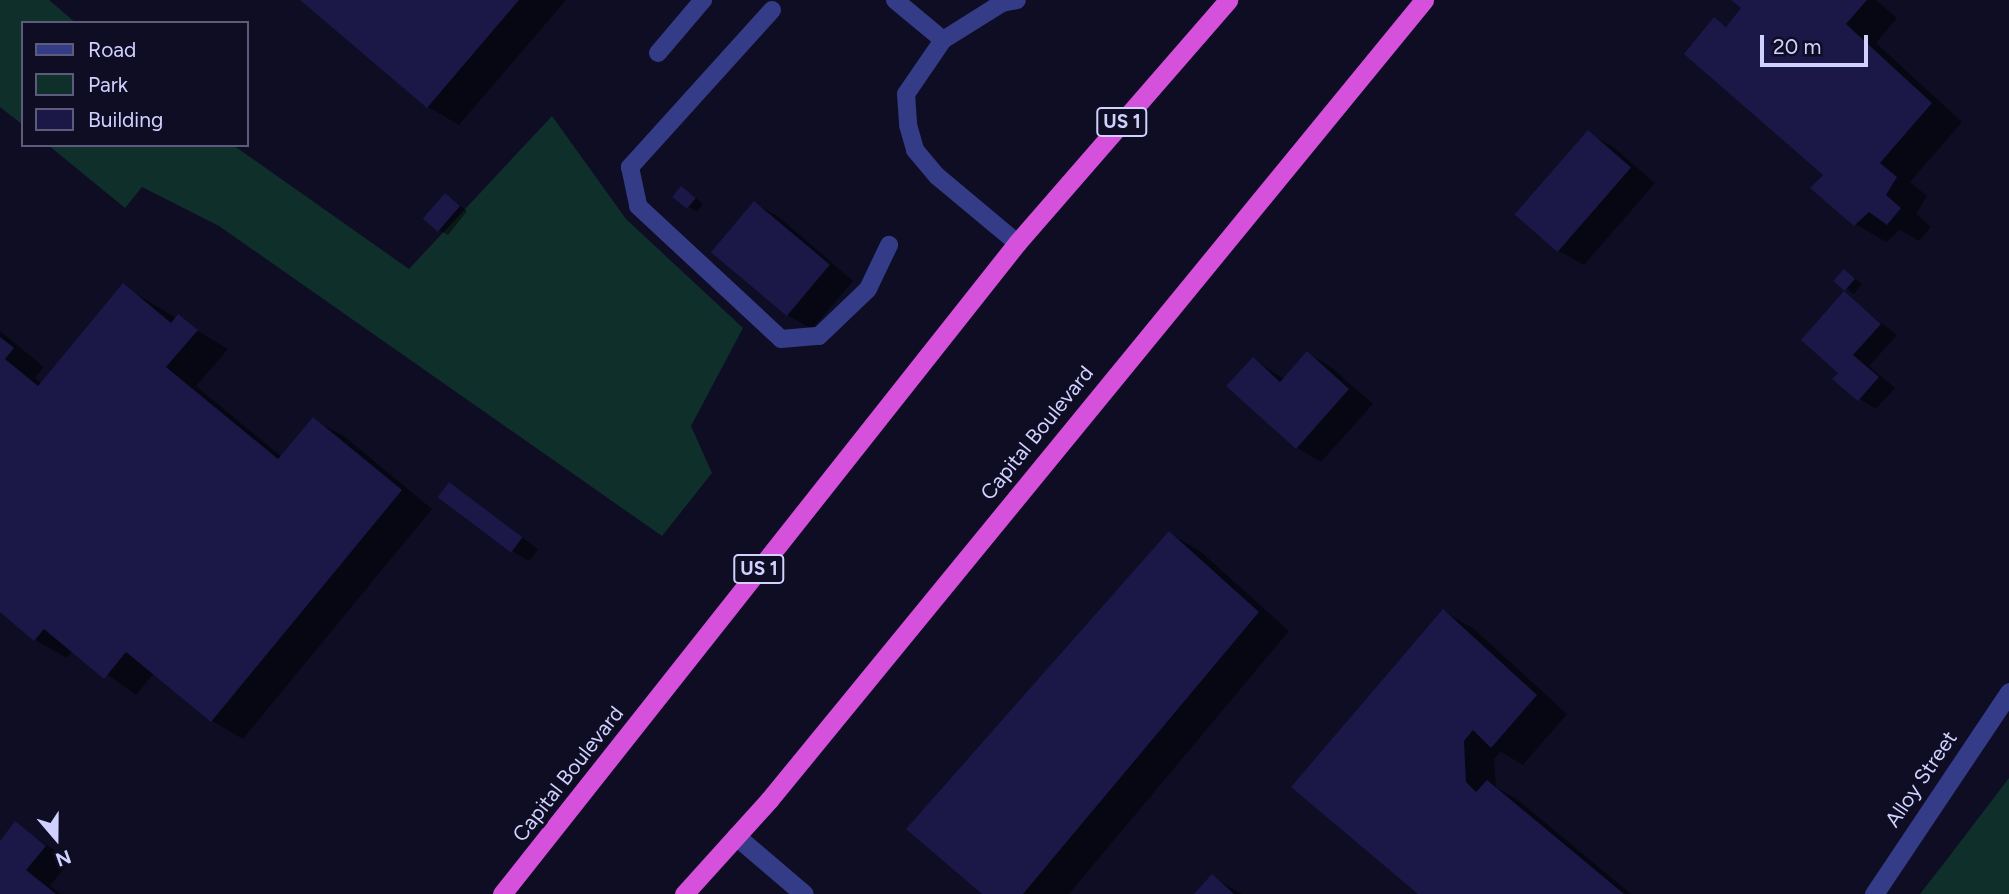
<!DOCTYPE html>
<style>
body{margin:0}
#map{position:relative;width:2009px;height:894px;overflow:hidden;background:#0e0d24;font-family:Figtree,sans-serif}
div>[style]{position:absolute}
.green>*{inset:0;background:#0f2f2a}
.shadow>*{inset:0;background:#0007;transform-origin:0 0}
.building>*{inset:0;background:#1b1747;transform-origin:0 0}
.service>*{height:18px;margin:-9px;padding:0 9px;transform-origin:9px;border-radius:9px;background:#343c87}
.minor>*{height:19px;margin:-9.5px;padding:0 9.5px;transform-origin:9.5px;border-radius:9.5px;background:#343c87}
.trunk>*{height:19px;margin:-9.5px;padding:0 9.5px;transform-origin:9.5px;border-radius:9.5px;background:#d551dc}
span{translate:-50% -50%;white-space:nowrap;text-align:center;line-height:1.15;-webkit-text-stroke:6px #0e0d24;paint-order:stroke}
.shield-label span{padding:2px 5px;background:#0e0d24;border:2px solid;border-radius:5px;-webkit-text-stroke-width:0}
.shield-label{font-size:19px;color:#d0d1ff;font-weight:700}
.street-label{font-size:21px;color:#d0d1ff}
.legend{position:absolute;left:21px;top:21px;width:228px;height:126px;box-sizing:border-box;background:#0e0d24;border:2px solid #5c5b7c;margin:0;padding:9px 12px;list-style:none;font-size:21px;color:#d0d1ff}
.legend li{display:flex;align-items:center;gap:14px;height:35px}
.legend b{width:35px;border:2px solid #5c5b7c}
.north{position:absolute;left:21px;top:803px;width:70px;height:70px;-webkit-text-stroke:5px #0e0d24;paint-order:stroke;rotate:160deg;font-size:19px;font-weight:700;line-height:28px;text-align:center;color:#d0d1ff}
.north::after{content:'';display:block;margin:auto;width:24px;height:32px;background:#d0d1ff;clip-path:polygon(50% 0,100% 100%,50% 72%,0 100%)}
.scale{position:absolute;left:1760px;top:35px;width:108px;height:32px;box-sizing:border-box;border:4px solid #d0d1ff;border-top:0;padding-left:9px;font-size:21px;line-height:24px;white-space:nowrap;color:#d0d1ff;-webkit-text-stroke:5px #0e0d24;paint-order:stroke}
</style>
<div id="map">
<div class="green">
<div style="clip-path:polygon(0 0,49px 0,76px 23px,23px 23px,23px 125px,0 107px)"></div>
<div style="clip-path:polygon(552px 116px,626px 219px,743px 328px,691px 426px,712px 473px,662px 536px,219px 226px,142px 187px,125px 208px,48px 145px,233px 145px,409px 269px)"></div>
<div style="clip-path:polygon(2009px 778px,2009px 894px,1920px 894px,1948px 858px)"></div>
</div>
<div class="shadow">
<div style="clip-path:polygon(302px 0,566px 0,459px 125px,428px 107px)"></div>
<div style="clip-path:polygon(1734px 0,1876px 0,1897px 18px,1876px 43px,1962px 122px,1910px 182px,1927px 196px,1916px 214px,1931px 227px,1919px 241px,1900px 230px,1886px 242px,1855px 224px,1825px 174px,1715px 20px,1728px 27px,1744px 8px)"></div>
<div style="clip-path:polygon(1588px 133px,1613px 147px,1655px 183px,1584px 265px,1559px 251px,1518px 215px)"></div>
<div style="clip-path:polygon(690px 193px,703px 204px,697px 212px,689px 207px)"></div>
<div style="clip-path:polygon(446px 195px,467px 211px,448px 235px,439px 230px)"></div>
<div style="clip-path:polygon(754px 203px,779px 217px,853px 281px,812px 329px,787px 315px,713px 252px)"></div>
<div style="left:1845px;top:271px;width:21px;height:13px;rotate:37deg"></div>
<div style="clip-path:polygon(123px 286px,228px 349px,196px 386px,282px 457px,313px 419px,345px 437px,432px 509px,243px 739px,212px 721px,154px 673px,136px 695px,73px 650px,67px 658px,35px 640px,0 610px,0 331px,44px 367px,35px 378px,42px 384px)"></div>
<div style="clip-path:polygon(1844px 294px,1897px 335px,1869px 366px,1895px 388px,1876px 409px,1859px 399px)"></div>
<div style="clip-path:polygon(1308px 353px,1332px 368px,1373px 404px,1321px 462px,1297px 448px,1253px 359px,1284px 379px)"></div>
<div style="clip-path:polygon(450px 485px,538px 549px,529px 561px,512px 551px)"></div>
<div style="clip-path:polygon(1169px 533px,1200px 551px,1289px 631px,1069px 894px,985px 894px)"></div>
<div style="clip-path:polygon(1443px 611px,1474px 629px,1567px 714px,1523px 765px,1501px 752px,1494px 759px,1496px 787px,1518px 800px,1631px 894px,1420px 894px)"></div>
<div style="clip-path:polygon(16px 824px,70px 861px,50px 886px,61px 894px,0 894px,0 844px)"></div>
<div style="clip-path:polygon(1212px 877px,1242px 894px,1197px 894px)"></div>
</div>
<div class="building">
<div style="clip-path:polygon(300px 0,519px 0,427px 108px)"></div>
<div style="clip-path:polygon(1731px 0,1867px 0,1846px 24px,1932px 103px,1880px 163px,1897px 177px,1886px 195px,1901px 208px,1887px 225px,1869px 212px,1854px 226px,1810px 188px,1823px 175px,1684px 54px,1714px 17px,1726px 27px,1741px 8px)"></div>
<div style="left:1588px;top:130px;width:57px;height:112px;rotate:41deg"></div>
<div style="left:681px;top:186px;width:19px;height:14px;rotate:39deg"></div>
<div style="left:445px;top:193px;width:20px;height:34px;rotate:41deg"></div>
<div style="left:754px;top:201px;width:99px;height:67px;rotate:40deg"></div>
<div style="left:1844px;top:269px;width:15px;height:16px;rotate:42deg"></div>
<div style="clip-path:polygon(123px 283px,171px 323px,178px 314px,198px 330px,166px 367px,278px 459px,313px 417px,402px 490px,211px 722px,126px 652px,104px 679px,44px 629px,34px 641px,0 612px,0 337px,14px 348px,5px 359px,38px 386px)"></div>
<div style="clip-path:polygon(1844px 291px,1881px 324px,1853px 355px,1879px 377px,1858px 401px,1832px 379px,1838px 373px,1801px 340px)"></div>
<div style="clip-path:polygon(1307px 351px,1349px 389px,1296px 449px,1226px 386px,1253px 357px,1280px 382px)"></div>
<div style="left:449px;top:482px;width:92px;height:19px;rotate:37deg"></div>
<div style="clip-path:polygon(1169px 531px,1259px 612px,1023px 894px,982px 894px,906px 829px)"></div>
<div style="clip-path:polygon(1443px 609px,1537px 695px,1491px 748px,1473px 730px,1464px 741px,1466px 782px,1476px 792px,1487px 780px,1624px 894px,1418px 894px,1291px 787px)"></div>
<div style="clip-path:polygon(15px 821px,46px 846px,26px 870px,56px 894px,0 894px,0 841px)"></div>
<div style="clip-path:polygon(1212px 874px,1234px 894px,1194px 894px)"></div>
</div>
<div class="service">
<div style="left:895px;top:0;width:62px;rotate:39.8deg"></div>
<div style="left:943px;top:40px;width:65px;rotate:124.4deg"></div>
<div style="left:906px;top:94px;width:31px;rotate:86deg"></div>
<div style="left:908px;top:125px;width:26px;rotate:74deg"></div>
<div style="left:915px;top:150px;width:34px;rotate:50deg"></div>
<div style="left:937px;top:176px;width:104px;rotate:39.9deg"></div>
<div style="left:772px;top:10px;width:212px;rotate:132.1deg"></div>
<div style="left:630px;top:167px;width:40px;rotate:78deg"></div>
<div style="left:638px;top:206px;width:195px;rotate:42.9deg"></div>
<div style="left:781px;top:339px;width:38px;rotate:-5deg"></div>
<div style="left:819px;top:336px;width:68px;rotate:-43.8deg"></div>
<div style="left:868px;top:289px;width:49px;rotate:-64.5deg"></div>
<div style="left:943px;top:40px;width:70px;rotate:-32.1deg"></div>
<div style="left:1002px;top:3px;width:15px;rotate:-11deg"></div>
<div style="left:658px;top:53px;width:70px;rotate:-49.7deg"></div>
</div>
<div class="minor">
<div style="left:736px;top:836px;width:89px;rotate:40.5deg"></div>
<div style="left:1874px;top:894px;width:243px;rotate:-56.2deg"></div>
</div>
<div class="trunk">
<div style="left:502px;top:894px;width:830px;rotate:-51.65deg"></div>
<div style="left:1017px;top:243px;width:322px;rotate:-49deg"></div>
<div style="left:684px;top:894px;width:127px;rotate:-47.9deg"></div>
<div style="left:769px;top:800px;width:1034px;rotate:-50.69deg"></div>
</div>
<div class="shield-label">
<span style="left:1122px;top:122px">US 1</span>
<span style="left:759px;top:569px">US 1</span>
</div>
<div class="street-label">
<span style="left:1037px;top:433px;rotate:-51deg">Capital Boulevard</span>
<span style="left:568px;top:774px;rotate:-52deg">Capital Boulevard</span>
<span style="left:1921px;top:779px;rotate:-56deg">Alloy Street</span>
</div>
<ul class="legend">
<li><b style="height:9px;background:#343c87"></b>Road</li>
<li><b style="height:19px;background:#0f2f2a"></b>Park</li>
<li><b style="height:19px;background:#1b1747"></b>Building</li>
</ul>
<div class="north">N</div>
<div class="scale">20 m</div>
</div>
